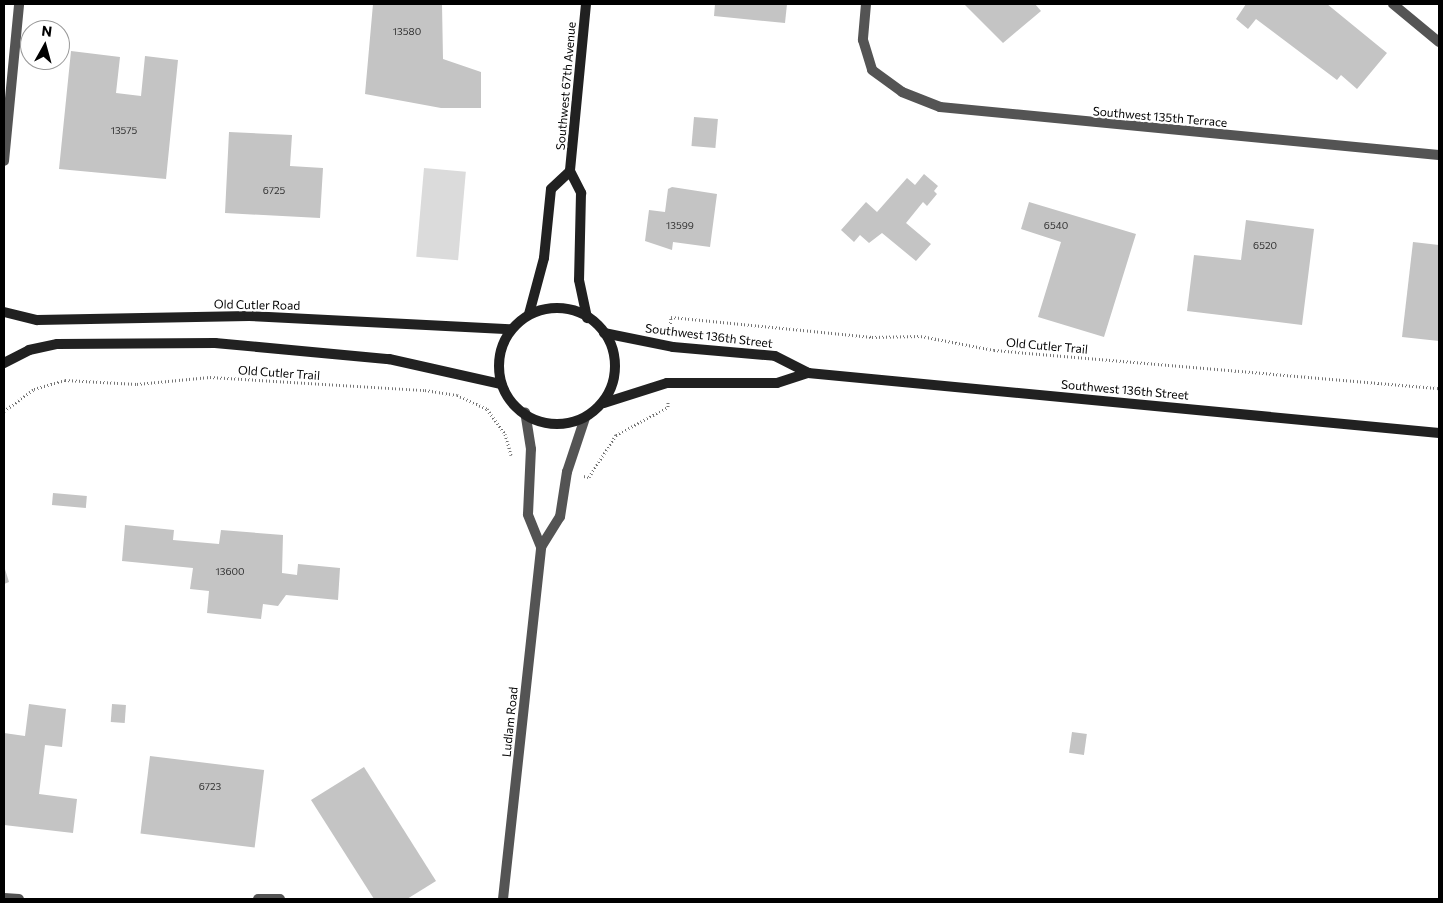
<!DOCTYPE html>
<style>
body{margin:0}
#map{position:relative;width:1443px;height:903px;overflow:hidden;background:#fff;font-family:Commissioner,sans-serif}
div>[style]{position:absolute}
.green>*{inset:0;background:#dbdbdb;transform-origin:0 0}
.building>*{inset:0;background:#c4c4c4;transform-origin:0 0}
.path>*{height:3px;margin-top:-1.5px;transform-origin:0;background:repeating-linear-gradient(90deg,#767676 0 1px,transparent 0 3.5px)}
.service>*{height:10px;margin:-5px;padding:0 5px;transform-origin:5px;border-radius:5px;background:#545454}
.minor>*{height:10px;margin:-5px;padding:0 5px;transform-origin:5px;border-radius:5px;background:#545454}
.tertiary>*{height:10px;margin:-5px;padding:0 5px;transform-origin:5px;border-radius:5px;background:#545454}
.secondary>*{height:10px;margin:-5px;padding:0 5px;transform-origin:5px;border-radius:5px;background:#212121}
.secondary>.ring{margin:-5px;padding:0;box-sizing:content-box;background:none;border:10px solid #212121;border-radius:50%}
span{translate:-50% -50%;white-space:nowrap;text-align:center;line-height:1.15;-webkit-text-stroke:4.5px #fff;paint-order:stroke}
.number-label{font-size:10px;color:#313131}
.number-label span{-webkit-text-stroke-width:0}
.street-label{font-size:12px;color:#000}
.frame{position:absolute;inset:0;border:5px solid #000;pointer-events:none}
.north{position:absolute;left:20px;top:20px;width:50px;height:50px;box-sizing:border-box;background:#fff;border:1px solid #999;border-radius:50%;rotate:7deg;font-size:14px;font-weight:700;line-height:20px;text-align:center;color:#000}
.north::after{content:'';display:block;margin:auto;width:18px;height:22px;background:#000;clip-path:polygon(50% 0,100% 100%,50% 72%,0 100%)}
</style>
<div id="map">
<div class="green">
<div style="left:424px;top:168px;width:42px;height:89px;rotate:5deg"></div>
</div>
<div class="building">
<div style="clip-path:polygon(373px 4px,442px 4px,443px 59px,481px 72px,481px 108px,441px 108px,365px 94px)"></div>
<div style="clip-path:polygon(715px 4px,787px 4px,785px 23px,714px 16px)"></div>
<div style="clip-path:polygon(964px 4px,1035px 4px,1041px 11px,1003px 43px)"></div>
<div style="clip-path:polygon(1246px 4px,1327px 4px,1387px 53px,1357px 89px,1341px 75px,1337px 80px,1256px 19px,1248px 29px,1236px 19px)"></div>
<div style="clip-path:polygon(71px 51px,120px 57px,116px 93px,141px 96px,145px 56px,178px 60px,166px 179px,59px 169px)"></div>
<div style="left:694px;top:117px;width:24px;height:29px;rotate:5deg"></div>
<div style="clip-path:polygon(229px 132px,292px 135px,290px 166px,323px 168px,320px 218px,225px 213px)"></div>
<div style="clip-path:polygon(924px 174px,938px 186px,934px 191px,937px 194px,927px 206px,923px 202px,906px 223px,931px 244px,916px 261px,882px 233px,869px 243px,860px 235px,854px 242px,841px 230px,866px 202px,877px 212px,907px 178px,915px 185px)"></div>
<div style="clip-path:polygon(672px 187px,717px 194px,710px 247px,673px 242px,672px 250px,645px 241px,649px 210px,665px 212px,668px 189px)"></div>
<div style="clip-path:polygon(1029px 202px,1136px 234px,1104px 337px,1038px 317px,1061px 242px,1021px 229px)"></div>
<div style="clip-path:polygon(1246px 220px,1314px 229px,1302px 325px,1187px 311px,1194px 255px,1241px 260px)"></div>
<div style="clip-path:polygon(1413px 242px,1439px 245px,1439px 341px,1402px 337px)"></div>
<div style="left:53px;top:493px;width:34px;height:12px;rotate:5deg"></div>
<div style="clip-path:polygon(125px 525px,174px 530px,173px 540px,219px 544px,221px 530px,283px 535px,282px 573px,297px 575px,298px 564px,340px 568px,338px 600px,286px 595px,278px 606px,263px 604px,261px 619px,207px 613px,209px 591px,190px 589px,193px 568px,122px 561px)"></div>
<div style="clip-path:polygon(4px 566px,9px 582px,4px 584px)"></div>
<div style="clip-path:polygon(29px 704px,66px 709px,62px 747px,45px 745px,39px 794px,77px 799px,73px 833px,4px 825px,4px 733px,25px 736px)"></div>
<div style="left:112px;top:704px;width:14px;height:18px;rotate:4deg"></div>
<div style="left:1072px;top:732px;width:15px;height:21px;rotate:8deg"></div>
<div style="left:150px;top:756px;width:115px;height:78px;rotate:7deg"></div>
<div style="clip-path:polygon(364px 767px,436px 881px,407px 899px,374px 899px,311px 800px)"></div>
</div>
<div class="path">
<div style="left:670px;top:330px;width:13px;rotate:-86deg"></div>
<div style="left:671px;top:317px;width:202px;rotate:5.7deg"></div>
<div style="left:872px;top:337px;width:49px;rotate:-1.2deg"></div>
<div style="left:921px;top:336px;width:74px;rotate:10.9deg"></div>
<div style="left:994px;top:350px;width:447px;rotate:4.9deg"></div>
<div style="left:4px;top:411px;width:37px;rotate:-36deg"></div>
<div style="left:34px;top:389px;width:32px;rotate:-16deg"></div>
<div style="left:65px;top:380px;width:72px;rotate:3.2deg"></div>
<div style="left:137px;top:384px;width:73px;rotate:-5.5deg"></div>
<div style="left:210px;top:377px;width:215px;rotate:3.5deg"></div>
<div style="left:425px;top:390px;width:32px;rotate:9deg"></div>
<div style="left:457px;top:395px;width:33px;rotate:25deg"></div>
<div style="left:487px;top:409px;width:31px;rotate:54deg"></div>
<div style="left:505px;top:434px;width:22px;rotate:74deg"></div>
<div style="left:584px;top:476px;width:5px;rotate:11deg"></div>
<div style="left:589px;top:477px;width:50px;rotate:-57.3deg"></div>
<div style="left:616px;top:435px;width:59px;rotate:-28.3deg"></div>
<div style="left:668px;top:407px;width:6px;rotate:-90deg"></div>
</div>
<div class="service">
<div style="left:258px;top:899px;width:22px"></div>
</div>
<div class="minor">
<div style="left:866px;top:4px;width:36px;rotate:95deg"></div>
<div style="left:863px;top:40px;width:31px;rotate:73deg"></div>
<div style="left:872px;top:70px;width:37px;rotate:36deg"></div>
<div style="left:902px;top:92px;width:41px;rotate:21.5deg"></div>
<div style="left:940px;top:107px;width:501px;rotate:5.49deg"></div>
<div style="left:1393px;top:4px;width:60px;rotate:39.6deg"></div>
<div style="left:4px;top:161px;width:158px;rotate:-84.5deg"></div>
<div style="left:4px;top:898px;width:15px;rotate:4deg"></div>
</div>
<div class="tertiary">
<div style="left:541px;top:547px;width:36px;rotate:-58deg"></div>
<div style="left:560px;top:517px;width:46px;rotate:-81.2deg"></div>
<div style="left:567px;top:472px;width:57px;rotate:-71.6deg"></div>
<div style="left:503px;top:899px;width:354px;rotate:-83.8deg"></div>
<div style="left:541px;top:547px;width:35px;rotate:-112deg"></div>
<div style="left:528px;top:514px;width:65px;rotate:-87.4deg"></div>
<div style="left:531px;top:449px;width:37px;rotate:-99deg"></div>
</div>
<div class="secondary">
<div style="left:586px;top:4px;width:168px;rotate:95.5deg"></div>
<div style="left:570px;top:171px;width:25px;rotate:63deg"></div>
<div style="left:581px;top:193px;width:87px;rotate:91.3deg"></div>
<div style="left:579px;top:280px;width:39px;rotate:78deg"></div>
<div class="ring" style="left:499px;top:308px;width:106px;height:106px"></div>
<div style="left:4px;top:312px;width:34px;rotate:14deg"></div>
<div style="left:37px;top:320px;width:212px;rotate:-1.1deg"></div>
<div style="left:249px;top:316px;width:261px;rotate:2.9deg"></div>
<div style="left:529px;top:314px;width:58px;rotate:-75deg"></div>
<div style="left:544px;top:258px;width:69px;rotate:-84.2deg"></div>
<div style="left:551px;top:189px;width:26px;rotate:-43deg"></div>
<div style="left:604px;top:333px;width:70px;rotate:11.5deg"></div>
<div style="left:673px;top:347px;width:102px;rotate:5deg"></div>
<div style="left:775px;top:356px;width:37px;rotate:27deg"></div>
<div style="left:808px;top:373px;width:634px;rotate:5.43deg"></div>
<div style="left:4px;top:363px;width:28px;rotate:-27deg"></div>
<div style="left:29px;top:350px;width:29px;rotate:-12deg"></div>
<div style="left:57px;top:344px;width:158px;rotate:-0.4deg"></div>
<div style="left:215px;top:343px;width:175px;rotate:5.3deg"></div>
<div style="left:389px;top:359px;width:115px;rotate:12.6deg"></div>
<div style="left:604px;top:403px;width:66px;rotate:-17.6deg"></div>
<div style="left:667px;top:383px;width:110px"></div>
<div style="left:777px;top:383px;width:33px;rotate:-18deg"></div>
</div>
<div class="number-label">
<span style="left:407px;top:32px">13580</span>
<span style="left:124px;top:131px">13575</span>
<span style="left:274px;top:191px">6725</span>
<span style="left:680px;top:226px">13599</span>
<span style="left:1056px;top:226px">6540</span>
<span style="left:1265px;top:246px">6520</span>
<span style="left:230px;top:572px">13600</span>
<span style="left:210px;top:787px">6723</span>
</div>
<div class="street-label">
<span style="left:566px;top:86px;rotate:-85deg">Southwest 67th Avenue</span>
<span style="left:1160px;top:117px;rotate:5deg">Southwest 135th Terrace</span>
<span style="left:257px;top:305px;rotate:1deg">Old Cutler Road</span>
<span style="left:709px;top:336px;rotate:7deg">Southwest 136th Street</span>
<span style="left:1047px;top:346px;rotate:5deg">Old Cutler Trail</span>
<span style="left:279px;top:373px;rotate:4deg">Old Cutler Trail</span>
<span style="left:1125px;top:390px;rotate:5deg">Southwest 136th Street</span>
<span style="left:510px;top:722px;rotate:-84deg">Ludlam Road</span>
</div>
<div class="frame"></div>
<div class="north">N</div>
</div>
